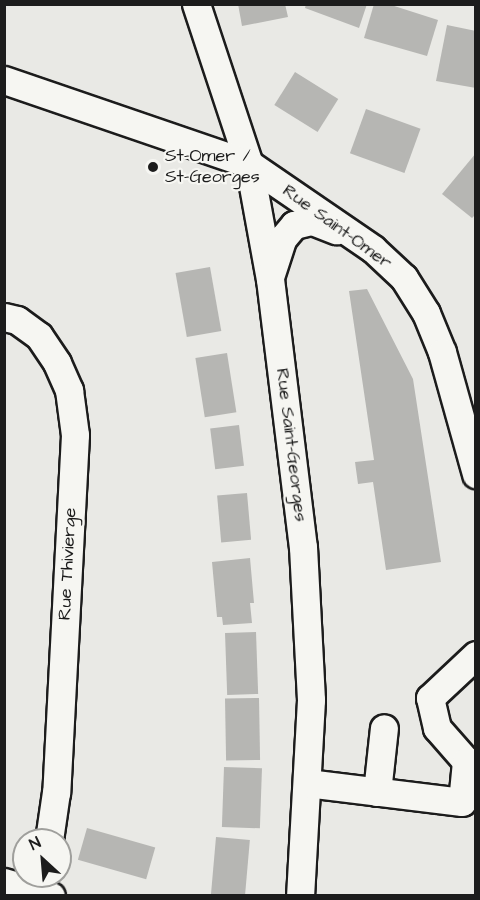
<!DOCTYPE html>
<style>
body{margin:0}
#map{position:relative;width:480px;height:900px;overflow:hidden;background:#e9e9e5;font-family:"Architects Daughter",sans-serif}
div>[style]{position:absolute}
.building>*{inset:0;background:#b6b6b3;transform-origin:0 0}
.roads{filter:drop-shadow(2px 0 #1c1c1c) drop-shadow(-2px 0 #1c1c1c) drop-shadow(0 2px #1c1c1c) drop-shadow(0 -2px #1c1c1c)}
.minor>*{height:27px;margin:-13.5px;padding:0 13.5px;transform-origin:13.5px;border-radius:13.5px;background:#f6f6f2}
.dots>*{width:16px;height:16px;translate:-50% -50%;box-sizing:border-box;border:3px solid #f6f6f2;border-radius:50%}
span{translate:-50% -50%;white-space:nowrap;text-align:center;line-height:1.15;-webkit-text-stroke:4.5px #f6f6f2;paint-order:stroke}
.poi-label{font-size:18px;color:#1c1c1c}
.left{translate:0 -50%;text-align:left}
.street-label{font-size:18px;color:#1c1c1c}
.frame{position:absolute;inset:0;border:6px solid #1c1c1c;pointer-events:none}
.north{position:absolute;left:12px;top:828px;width:60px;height:60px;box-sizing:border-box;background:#f6f6f2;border:2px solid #9f9f9c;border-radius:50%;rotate:334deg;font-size:16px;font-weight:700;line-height:24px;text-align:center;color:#1c1c1c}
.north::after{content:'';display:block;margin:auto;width:21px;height:27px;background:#1c1c1c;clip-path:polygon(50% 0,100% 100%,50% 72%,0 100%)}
</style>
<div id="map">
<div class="building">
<div style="clip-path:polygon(238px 4px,285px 4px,288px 17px,242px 26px)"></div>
<div style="clip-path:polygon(306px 4px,367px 4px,359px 28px,305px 8px)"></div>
<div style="clip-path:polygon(374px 4px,388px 4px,438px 20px,427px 56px,364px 38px)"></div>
<div style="clip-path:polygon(447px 25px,476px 31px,476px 88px,436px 81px)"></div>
<div style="left:295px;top:72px;width:51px;height:39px;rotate:32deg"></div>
<div style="left:366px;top:109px;width:58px;height:47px;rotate:20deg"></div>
<div style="clip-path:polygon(476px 153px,476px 214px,472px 218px,442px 194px)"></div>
<div style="left:210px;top:267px;width:65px;height:35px;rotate:80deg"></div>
<div style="clip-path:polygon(367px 289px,413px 379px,441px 562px,386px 570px,373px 482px,358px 484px,355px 462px,374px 460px,349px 291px)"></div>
<div style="left:227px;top:353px;width:60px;height:32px;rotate:81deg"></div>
<div style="left:239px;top:425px;width:41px;height:29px;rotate:83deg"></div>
<div style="left:247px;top:493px;width:47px;height:30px;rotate:85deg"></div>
<div style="clip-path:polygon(250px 558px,254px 603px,250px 603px,252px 623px,223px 625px,222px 617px,217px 617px,212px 562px)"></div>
<div style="left:256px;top:632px;width:62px;height:31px;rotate:88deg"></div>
<div style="left:259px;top:698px;width:62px;height:34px;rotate:89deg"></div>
<div style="left:224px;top:767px;width:38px;height:60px;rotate:2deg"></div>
<div style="left:87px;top:828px;width:71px;height:33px;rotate:16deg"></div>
<div style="left:216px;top:837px;width:34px;height:59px;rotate:5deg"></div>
</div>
<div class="roads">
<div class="minor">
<div style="left:196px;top:4px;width:169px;rotate:71.7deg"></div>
<div style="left:249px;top:164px;width:117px;rotate:79.7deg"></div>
<div style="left:270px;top:279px;width:270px;rotate:83deg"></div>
<div style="left:303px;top:547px;width:153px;rotate:87deg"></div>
<div style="left:311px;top:700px;width:196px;rotate:93.2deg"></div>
<div style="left:4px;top:80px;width:259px;rotate:18.9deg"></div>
<div style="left:249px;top:164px;width:150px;rotate:34.4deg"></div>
<div style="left:373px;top:249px;width:42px;rotate:43.1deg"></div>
<div style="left:404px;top:278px;width:41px;rotate:57.8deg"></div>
<div style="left:426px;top:313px;width:42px;rotate:67.7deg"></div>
<div style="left:442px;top:352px;width:127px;rotate:74.4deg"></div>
<div style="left:271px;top:274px;width:38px;rotate:-72deg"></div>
<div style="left:283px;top:238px;width:17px;rotate:-50deg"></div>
<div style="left:294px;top:225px;width:18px;rotate:-13deg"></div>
<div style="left:312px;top:221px;width:26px;rotate:21deg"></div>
<div style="left:4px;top:317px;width:13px;rotate:13deg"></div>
<div style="left:17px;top:320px;width:27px;rotate:36deg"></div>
<div style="left:39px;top:336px;width:32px;rotate:56deg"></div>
<div style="left:57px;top:363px;width:30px;rotate:66deg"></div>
<div style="left:69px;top:390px;width:45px;rotate:82.4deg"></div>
<div style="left:75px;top:435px;width:358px;rotate:93deg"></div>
<div style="left:56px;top:792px;width:49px;rotate:98.3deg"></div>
<div style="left:466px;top:761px;width:44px;rotate:-131.3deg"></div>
<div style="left:437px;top:728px;width:31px;rotate:-103deg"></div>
<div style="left:430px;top:698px;width:63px;rotate:-43.1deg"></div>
<div style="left:307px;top:783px;width:156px;rotate:7deg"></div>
<div style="left:462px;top:802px;width:41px;rotate:-84.4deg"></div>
<div style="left:466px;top:761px;width:10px;rotate:17deg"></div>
<div style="left:377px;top:792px;width:64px;rotate:-83.8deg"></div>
<div style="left:4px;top:882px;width:49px;rotate:16.6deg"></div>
</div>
</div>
<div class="dots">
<div style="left:153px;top:167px;background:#1c1c1c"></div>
</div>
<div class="poi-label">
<span class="left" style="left:165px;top:167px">St-Omer /<br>St-Georges</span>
</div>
<div class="street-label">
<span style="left:337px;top:227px;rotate:36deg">Rue Saint-Omer</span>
<span style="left:291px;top:445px;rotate:83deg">Rue Saint-Georges</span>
<span style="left:68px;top:564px;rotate:-87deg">Rue Thivierge</span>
</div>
<div class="frame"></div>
<div class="north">N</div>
</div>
